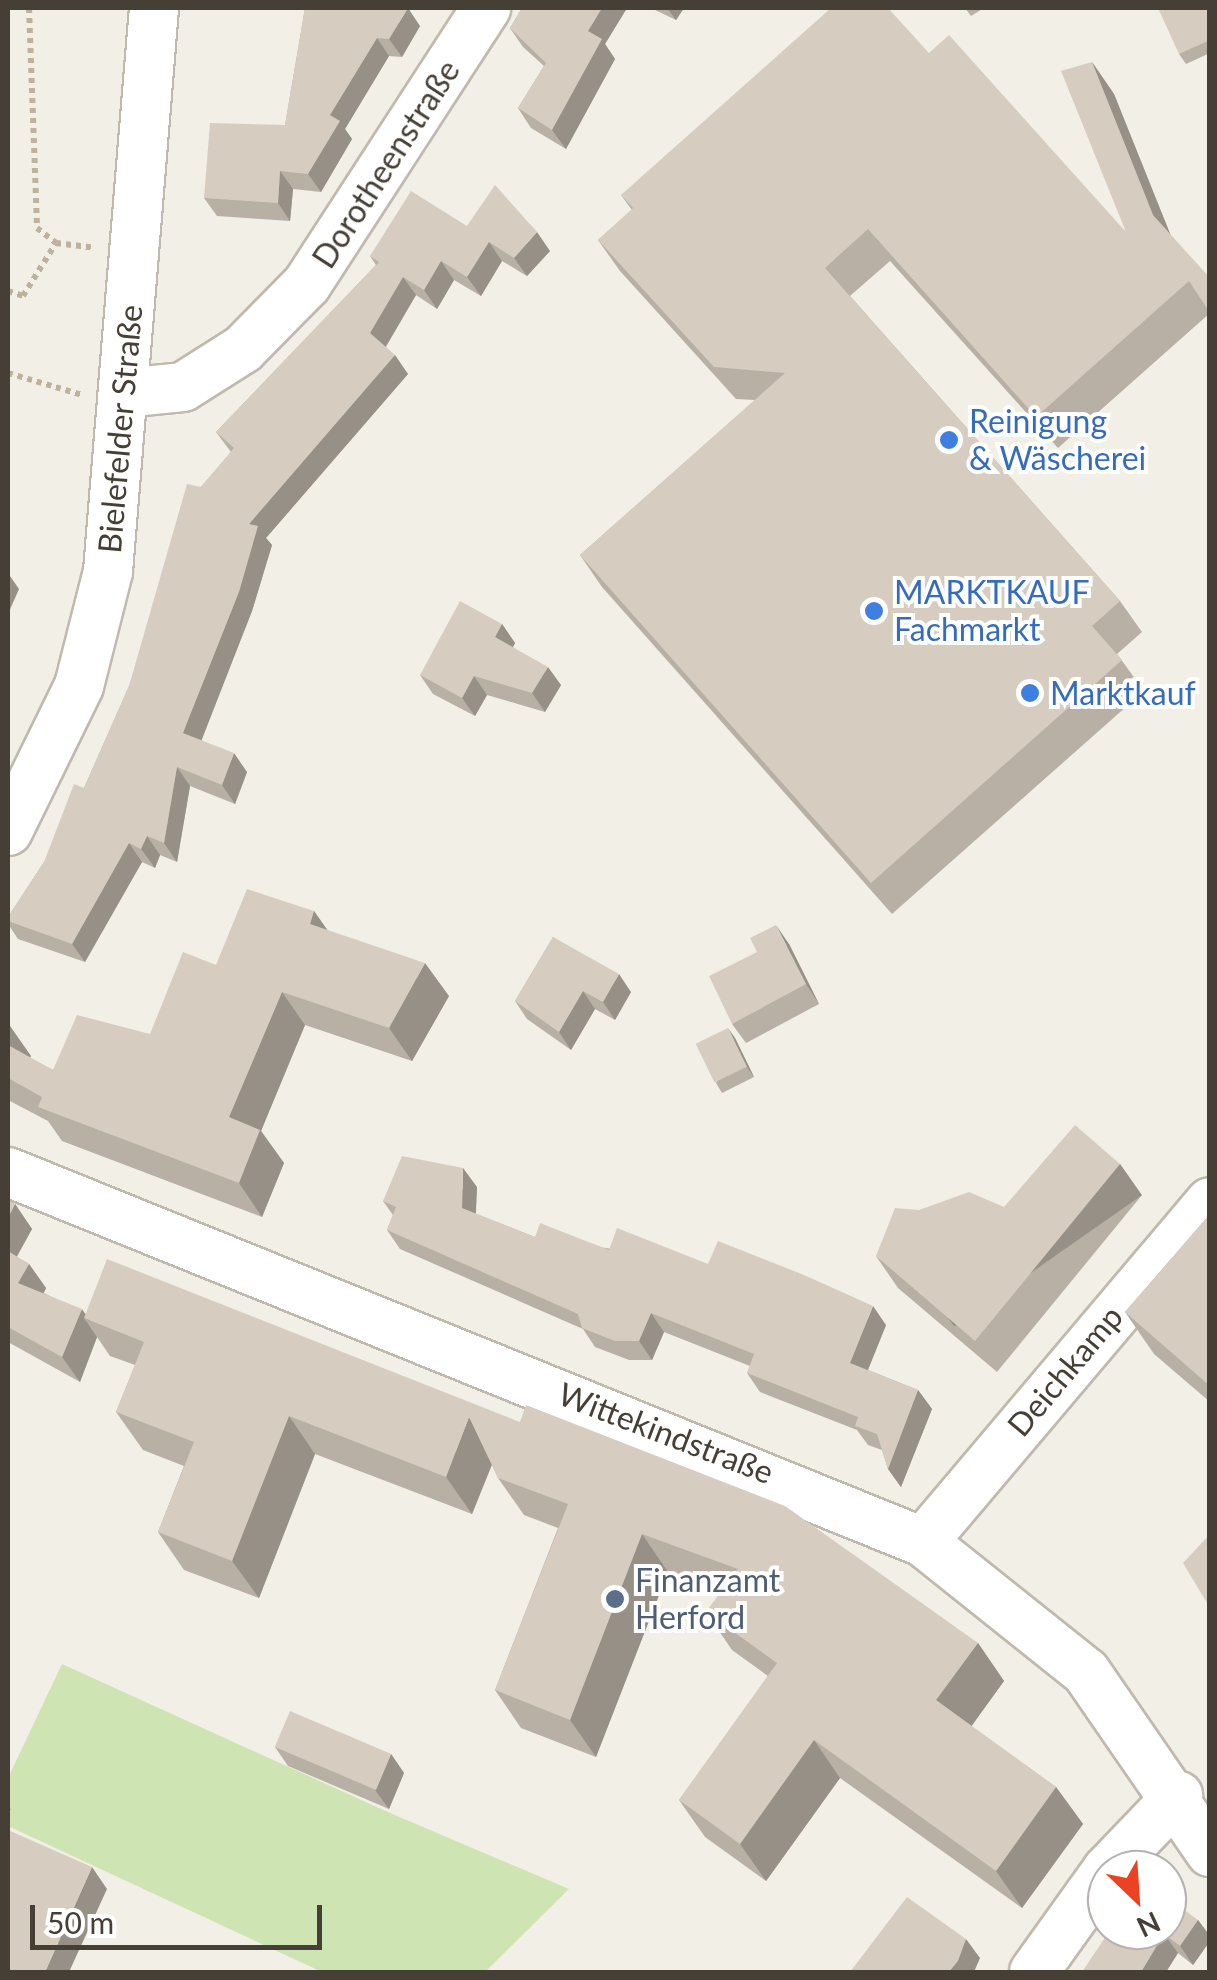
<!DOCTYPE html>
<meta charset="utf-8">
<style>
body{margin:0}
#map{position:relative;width:1217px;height:1980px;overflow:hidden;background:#f2efe7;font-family:Lato,sans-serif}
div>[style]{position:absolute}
.green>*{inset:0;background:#cee4b2}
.path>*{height:6px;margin-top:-3px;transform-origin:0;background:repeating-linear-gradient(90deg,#beb29c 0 5px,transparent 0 10px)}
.roads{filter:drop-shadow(2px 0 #c0b9ad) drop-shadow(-2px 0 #c0b9ad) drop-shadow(0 2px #c0b9ad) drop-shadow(0 -2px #c0b9ad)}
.minor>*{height:48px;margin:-24px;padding:0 24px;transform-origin:24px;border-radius:24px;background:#fff}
.wall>*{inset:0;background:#b8b0a5}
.shaded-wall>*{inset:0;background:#969086;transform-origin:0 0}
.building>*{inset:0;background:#d6cdc0;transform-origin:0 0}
.dots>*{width:28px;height:28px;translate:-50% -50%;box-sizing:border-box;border:5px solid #fff;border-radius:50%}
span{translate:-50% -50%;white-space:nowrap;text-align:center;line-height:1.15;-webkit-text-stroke:8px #fff;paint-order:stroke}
.street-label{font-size:32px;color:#453f36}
.shop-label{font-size:32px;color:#366cbe}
.left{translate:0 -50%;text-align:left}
.service-label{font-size:32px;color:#4e5e75}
.frame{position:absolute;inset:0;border:10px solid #453f36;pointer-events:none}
.north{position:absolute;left:1087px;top:1850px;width:100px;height:100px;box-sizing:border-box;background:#fff;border:2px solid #b5b2af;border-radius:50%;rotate:155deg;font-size:28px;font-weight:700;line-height:40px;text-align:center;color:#453f36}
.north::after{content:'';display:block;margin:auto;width:35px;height:45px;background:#ed4123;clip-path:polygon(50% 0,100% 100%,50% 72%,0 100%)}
.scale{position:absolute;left:30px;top:1905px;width:292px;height:45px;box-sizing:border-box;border:5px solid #453f36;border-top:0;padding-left:12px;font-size:30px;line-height:35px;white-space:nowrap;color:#453f36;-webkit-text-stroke:8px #fff;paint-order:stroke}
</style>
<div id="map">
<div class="green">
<div style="clip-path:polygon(62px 1664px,390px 1813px,569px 1889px,485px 1972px,322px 1972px,8px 1826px,8px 1778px)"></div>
</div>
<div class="path">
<div style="left:29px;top:8px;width:220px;rotate:87.9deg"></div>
<div style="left:37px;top:228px;width:24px;rotate:38deg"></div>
<div style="left:56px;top:243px;width:39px;rotate:7deg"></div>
<div style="left:8px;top:291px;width:16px;rotate:18deg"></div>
<div style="left:23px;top:296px;width:62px;rotate:-58.1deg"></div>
<div style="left:8px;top:373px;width:77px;rotate:16.6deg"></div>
<div style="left:8px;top:1810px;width:1px;rotate:-90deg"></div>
</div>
<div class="roads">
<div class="minor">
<div style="left:123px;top:393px;width:60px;rotate:-5.7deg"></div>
<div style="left:183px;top:387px;width:71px;rotate:-32.3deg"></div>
<div style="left:243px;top:349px;width:91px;rotate:-45.4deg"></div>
<div style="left:307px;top:284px;width:329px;rotate:-57deg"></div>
<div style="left:8px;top:831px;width:161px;rotate:-63.9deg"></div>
<div style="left:79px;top:686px;width:119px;rotate:-75.8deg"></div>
<div style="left:108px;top:571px;width:565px;rotate:-85.33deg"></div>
<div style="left:8px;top:1172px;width:987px;rotate:22.02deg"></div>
<div style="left:923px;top:1542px;width:208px;rotate:38.6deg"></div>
<div style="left:1086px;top:1672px;width:219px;rotate:55.4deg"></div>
<div style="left:923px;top:1542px;width:445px;rotate:-49.8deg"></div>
<div style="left:1107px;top:1870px;width:103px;rotate:-46.2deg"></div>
<div style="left:1034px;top:1972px;width:125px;rotate:-54.4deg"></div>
</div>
</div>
<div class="wall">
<div style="clip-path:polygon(305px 8px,420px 26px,402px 57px,389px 56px,345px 129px,352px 139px,321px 192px,293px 189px,290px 221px,217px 216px,204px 198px,285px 125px)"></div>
<div style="clip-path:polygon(522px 8px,627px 8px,605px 44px,615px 59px,566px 149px,531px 128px,518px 108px,544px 66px,523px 47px,510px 28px)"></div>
<div style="clip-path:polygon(651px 8px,684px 8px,676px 20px)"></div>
<div style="clip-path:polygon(965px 8px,984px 8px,971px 16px)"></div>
<div style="clip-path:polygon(1210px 8px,1210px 53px,1186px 64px,1179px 54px)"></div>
<div style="clip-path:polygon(929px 53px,1126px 232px,1092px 62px,1114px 94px,1170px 234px,1210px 313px,1058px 448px,890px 261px,850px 296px,1120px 601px,1142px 632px,1117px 654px,1144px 691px,892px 914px,602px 587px,580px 555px,755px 400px,736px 399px,620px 271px,598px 240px,632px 210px,621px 195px)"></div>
<div style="clip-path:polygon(467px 226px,550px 251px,527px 276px,502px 261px,481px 296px,454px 280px,437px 309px,416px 295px,386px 347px,408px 374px,266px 538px,272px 545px,252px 611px,201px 740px,247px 772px,235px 804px,190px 786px,177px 862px,160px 855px,155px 868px,142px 862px,85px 962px,18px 939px,8px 924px,8px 917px,44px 862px,84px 788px,129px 686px,201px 487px,231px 452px,216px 432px,376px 265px,370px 256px)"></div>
<div style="clip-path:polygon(502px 624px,515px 643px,513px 647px,561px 685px,545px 712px,487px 695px,475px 716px,433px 694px,420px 675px)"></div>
<div style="clip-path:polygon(314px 911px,327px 930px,449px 996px,412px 1061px,305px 1025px,261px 1131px,284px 1163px,262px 1217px,62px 1141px,48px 1121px,8px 1100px,8px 1023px,30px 1058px,53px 1070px,150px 1034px)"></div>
<div style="clip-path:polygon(553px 937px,631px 992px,615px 1020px,595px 1009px,571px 1050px,527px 1019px,515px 1001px)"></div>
<div style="clip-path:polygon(789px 944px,819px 1004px,746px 1043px,732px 1024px)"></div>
<div style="clip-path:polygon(735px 1038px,754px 1077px,722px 1093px,716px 1083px)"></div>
<div style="clip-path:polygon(1120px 1164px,1142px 1195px,997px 1372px,898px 1288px,876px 1256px,919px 1210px,1004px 1207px)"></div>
<div style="clip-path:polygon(477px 1187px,476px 1214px,535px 1237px,708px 1264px,886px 1325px,868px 1370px,918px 1390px,932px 1409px,901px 1487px,888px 1469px,882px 1450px,868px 1445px,857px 1430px,760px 1392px,747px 1373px,750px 1366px,664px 1332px,652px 1360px,629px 1360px,595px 1347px,583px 1329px,400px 1249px,387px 1230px,393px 1215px,383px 1201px)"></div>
<div style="clip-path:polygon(8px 1201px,15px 1204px,32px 1229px,17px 1257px,29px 1264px,46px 1288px,44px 1293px,86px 1314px,978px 1643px,1004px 1681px,971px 1726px,1056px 1787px,1083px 1824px,1022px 1908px,840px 1778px,766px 1881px,705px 1837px,679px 1800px,768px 1676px,732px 1650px,706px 1612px,722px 1591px,668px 1572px,596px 1757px,521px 1728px,495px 1690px,558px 1528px,524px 1515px,498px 1478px,492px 1465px,472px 1514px,315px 1454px,259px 1598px,184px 1570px,158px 1532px,184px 1466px,143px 1450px,116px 1412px,135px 1365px,110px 1356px,97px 1337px,80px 1382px,8px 1342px)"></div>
<div style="clip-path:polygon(1210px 1214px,1210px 1402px,1154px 1354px,1125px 1312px)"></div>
<div style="clip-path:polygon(275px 1747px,391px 1754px,404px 1773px,389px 1809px,288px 1766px)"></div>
<div style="clip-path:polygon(1198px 1920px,1210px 1936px,1210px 1941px,1193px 1965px,1178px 1953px,1166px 1972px,1082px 1972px)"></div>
</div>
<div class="shaded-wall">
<div style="clip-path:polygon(408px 8px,420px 26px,402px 57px,389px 39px)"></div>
<div style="clip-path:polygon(602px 8px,627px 8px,605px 44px,615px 59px,566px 149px,552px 130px,588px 31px)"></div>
<div style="clip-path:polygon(667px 8px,684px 8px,676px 20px)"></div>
<div style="clip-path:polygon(377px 38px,389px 56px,345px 129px,352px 139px,321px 192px,308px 174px,330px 115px)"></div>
<div style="clip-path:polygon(1092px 62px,1114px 94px,1175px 246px,1153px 215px)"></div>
<div style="clip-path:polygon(280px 171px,293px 189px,290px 221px,278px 203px)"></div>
<div style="clip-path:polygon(537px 232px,550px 251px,527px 276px,514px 258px)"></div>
<div style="clip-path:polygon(489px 242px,502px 261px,481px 296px,467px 277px)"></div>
<div style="clip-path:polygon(441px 261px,454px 280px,437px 309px,424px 290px)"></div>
<div style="clip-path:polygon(403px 277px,416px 295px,383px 351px,370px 333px)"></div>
<div style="clip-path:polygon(395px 355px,408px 374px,266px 538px,272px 545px,252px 611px,197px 752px,183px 733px,249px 524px)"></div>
<div style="clip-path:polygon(8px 573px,19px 589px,8px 614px)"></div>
<div style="clip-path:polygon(502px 624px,515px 643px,508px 656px,495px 637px)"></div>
<div style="clip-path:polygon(548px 667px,561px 685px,545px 712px,532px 693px)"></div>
<div style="clip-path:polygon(474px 676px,487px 695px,475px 716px,462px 698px)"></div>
<div style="clip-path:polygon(234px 753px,247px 772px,235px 804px,222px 785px)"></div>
<div style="clip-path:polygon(177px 767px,190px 786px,177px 862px,164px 843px)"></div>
<div style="clip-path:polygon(147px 836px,160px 855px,155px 868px,141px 849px)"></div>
<div style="clip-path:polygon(129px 843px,142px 862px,85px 962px,72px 944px)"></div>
<div style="clip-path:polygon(314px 911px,338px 945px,310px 924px)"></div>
<div style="clip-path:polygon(776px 925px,789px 944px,819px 1004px,806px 984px)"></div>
<div style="clip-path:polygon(425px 963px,449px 996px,412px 1061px,389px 1028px)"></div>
<div style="clip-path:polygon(619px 974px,631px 992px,615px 1020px,603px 1002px)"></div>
<div style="clip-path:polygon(583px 991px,595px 1009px,571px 1050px,559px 1032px)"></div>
<div style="clip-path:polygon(282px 992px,305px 1025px,261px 1131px,284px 1163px,262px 1217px,239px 1183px,229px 1117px)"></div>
<div style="clip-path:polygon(8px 1023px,31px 1056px,22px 1073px,8px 1053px)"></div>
<div style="clip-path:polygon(728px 1028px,735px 1038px,754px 1077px,747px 1067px)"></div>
<div style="left:1120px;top:1164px;width:38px;height:229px;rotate:55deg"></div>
<div style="clip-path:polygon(463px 1168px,477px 1187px,475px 1227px,462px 1208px)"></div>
<div style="clip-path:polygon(15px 1204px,32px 1229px,10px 1268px,8px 1264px,8px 1218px)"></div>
<div style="clip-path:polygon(29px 1264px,46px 1288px,35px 1308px,18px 1283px)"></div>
<div style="clip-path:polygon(873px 1306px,886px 1325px,863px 1382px,850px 1363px)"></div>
<div style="clip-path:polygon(82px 1309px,90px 1321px,84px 1318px,97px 1337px,80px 1382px,62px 1357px)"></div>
<div style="clip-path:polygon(651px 1313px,664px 1332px,652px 1360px,639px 1341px)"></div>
<div style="clip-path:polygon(918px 1390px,932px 1409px,901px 1487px,888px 1469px)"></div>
<div style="clip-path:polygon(289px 1416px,315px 1454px,259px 1598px,232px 1561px)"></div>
<div style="clip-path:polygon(469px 1417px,496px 1454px,472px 1514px,446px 1477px)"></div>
<div style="clip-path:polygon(642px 1534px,668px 1572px,596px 1757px,570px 1720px)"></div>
<div style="clip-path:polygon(978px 1643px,1004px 1681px,963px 1738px,936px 1700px)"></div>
<div style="clip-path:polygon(814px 1740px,840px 1778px,766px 1881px,740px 1844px)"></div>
<div style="clip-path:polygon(391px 1754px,404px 1773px,389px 1809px,375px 1790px)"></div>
<div style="clip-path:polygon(1056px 1787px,1083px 1824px,1022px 1908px,996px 1871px)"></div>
<div style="clip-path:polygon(92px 1867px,107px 1889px,69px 1972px,45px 1972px)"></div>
<div style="clip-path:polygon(1198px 1920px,1210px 1936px,1210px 1941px,1193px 1965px,1180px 1946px)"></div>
<div style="clip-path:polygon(1164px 1934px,1178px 1953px,1166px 1972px,1141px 1972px)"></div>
<div style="clip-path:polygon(966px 1939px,980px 1958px,974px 1972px,949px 1972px)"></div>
</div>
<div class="building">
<div style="clip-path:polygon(305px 8px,408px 8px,389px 39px,377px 38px,330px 115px,340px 121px,308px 174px,280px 171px,278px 203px,204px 198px,210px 123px,285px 125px)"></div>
<div style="clip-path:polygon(522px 8px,602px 8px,588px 31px,602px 39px,552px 130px,518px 108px,546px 63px,510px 28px)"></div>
<div style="clip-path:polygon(831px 8px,888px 8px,929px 53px,949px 35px,1126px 232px,1061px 71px,1092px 62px,1153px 215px,1210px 278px,1210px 313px,1189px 281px,1036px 417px,868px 229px,825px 268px,1120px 601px,1092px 626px,1122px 660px,871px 883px,580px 555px,785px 373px,714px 367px,598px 240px,633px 208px,621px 195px)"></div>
<div style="clip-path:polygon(1158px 8px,1210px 8px,1210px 40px,1179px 54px)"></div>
<div style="clip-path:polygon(495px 185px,537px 232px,514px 258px,489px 242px,467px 277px,441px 261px,424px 290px,403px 277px,370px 333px,395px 355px,249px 524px,258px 526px,239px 592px,183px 733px,234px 753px,222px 785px,177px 767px,164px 843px,147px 836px,141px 849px,129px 843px,72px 944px,8px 921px,8px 917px,44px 862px,74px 784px,84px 788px,129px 686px,187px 484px,201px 487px,234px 448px,216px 432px,379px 262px,370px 256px,411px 191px,467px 226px)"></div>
<div style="clip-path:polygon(460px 601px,502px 624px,495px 637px,548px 667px,532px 693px,474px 676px,462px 698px,420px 675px)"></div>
<div style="clip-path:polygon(247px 889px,314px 911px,310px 924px,425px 963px,389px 1028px,282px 992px,229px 1117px,260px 1130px,239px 1183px,38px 1107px,42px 1097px,8px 1078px,8px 1045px,53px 1070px,77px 1015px,150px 1034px,183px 952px,216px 965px)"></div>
<div style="clip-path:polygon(776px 925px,806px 984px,732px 1024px,709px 976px,757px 952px,750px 938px)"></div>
<div style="clip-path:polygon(553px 937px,619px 974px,603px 1002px,583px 991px,559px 1032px,515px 1001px)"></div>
<div style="left:728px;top:1028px;width:43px;height:36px;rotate:64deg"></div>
<div style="clip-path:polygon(1075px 1125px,1120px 1164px,975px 1341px,876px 1256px,895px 1208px,919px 1210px,969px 1192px,1004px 1207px)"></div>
<div style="clip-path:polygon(402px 1156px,463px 1168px,462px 1208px,535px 1237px,540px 1223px,609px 1250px,617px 1228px,708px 1264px,718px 1241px,804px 1275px,873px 1306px,850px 1363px,918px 1390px,888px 1469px,877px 1434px,855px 1426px,858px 1417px,747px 1373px,754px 1354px,651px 1313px,639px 1341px,615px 1341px,582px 1328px,578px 1314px,387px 1230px,396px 1207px,383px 1201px)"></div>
<div style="clip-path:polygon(8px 1201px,15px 1204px,8px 1218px)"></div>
<div style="clip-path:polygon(1210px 1214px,1210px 1386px,1125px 1312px)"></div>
<div style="clip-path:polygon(8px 1251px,29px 1264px,18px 1283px,82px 1309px,62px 1357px,8px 1327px)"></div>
<div style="clip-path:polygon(107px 1259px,520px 1422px,526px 1405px,785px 1506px,978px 1643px,936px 1700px,1056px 1787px,996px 1871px,814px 1740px,740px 1844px,679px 1800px,777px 1663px,706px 1612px,738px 1569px,642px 1534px,570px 1720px,495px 1690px,568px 1504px,498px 1478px,469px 1417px,446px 1477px,289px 1416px,232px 1561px,158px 1532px,194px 1442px,116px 1412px,144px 1342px,84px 1318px)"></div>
<div style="clip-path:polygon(1210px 1534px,1210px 1608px,1183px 1563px)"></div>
<div style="left:290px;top:1711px;width:110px;height:39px;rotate:23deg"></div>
<div style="clip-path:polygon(8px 1830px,92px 1867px,45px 1972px,8px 1972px)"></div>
<div style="clip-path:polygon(907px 1897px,966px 1939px,958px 1961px,949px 1972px,850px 1972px)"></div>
<div style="clip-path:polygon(1167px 1897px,1198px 1920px,1180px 1946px,1164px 1934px,1141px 1972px,1082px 1972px,1110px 1930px,1167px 1930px)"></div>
</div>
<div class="dots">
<div style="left:949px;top:440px;background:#3f7fe0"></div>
<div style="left:874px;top:611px;background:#3f7fe0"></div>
<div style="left:1030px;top:693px;background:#3f7fe0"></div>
<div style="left:615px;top:1599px;background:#5c6f8a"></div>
</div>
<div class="street-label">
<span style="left:386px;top:164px;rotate:-57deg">Dorotheenstraße</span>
<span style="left:120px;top:429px;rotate:-85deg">Bielefelder Straße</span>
<span style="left:1065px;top:1371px;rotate:-50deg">Deichkamp</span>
<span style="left:666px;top:1433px;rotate:21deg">Wittekindstraße</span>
</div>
<div class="shop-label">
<span class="left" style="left:969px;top:440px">Reinigung<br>&amp; Wäscherei</span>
<span class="left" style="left:894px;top:611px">MARKTKAUF<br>Fachmarkt</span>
<span class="left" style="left:1050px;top:693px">Marktkauf</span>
</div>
<div class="service-label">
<span class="left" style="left:635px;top:1599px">Finanzamt<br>Herford</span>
</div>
<div class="frame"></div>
<div class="north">N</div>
<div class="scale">50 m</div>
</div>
